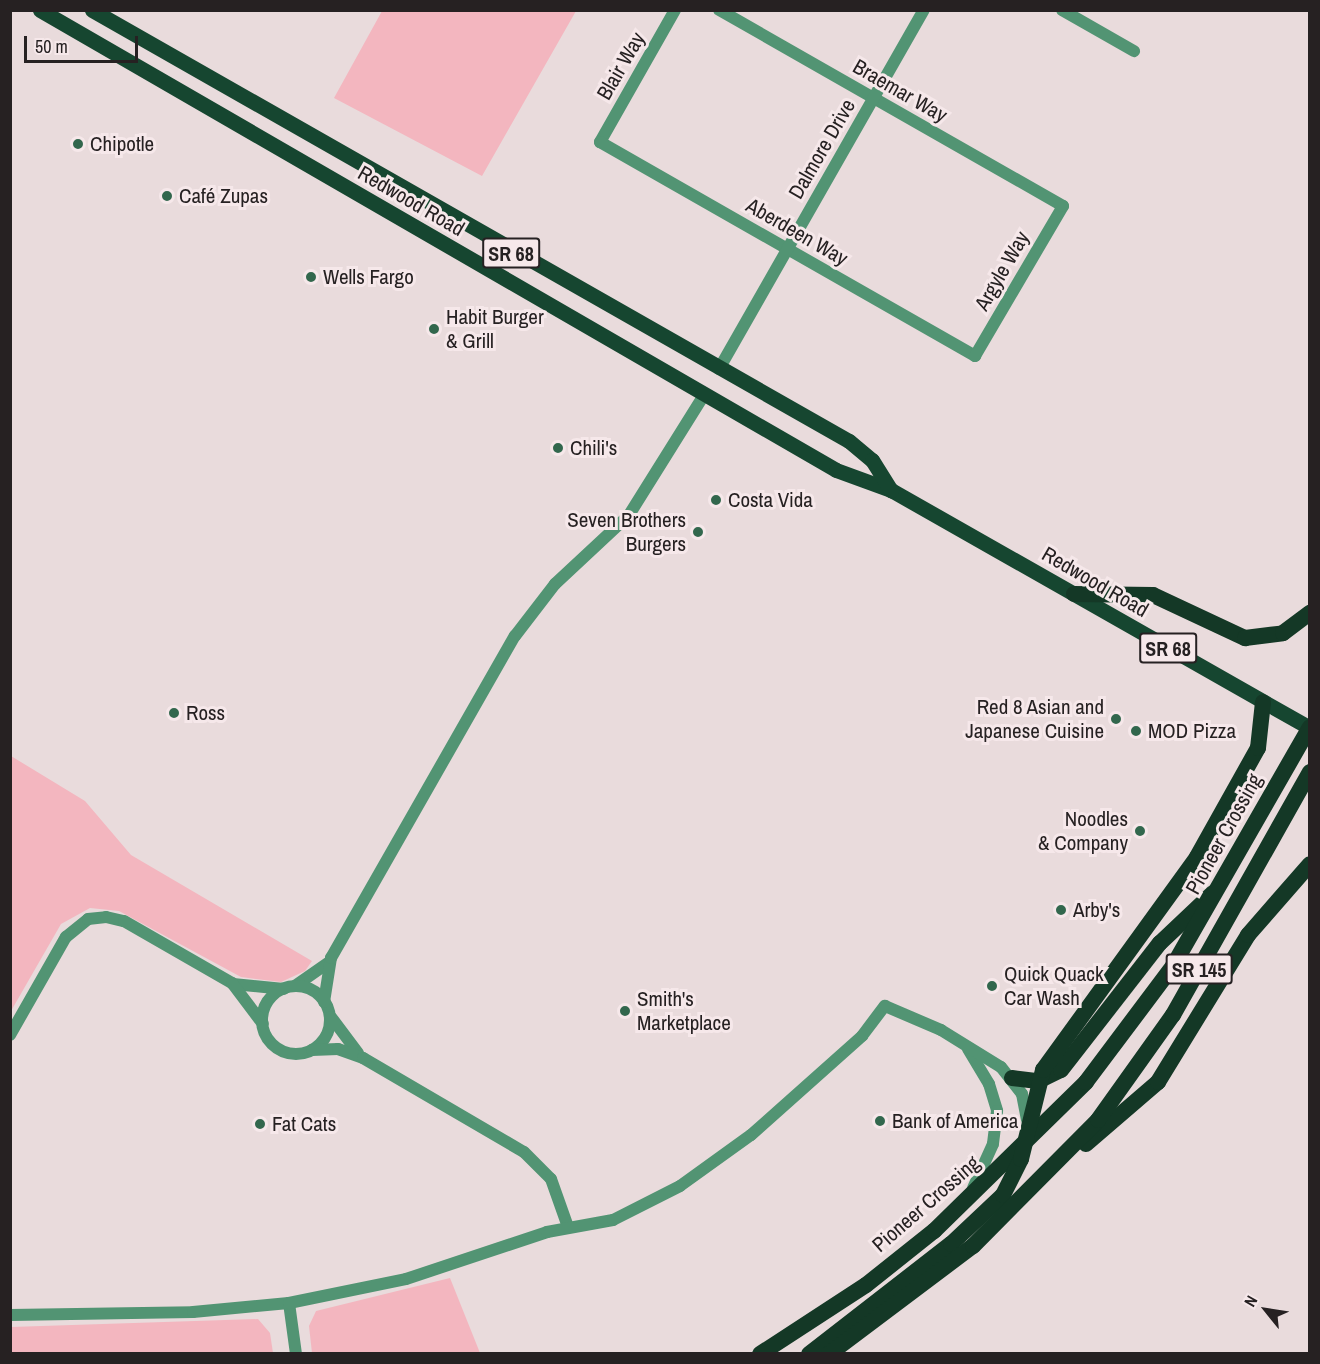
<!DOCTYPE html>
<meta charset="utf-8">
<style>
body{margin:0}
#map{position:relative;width:1320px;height:1364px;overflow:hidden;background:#e9dbdc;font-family:"Archivo Narrow",sans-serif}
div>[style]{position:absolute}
.green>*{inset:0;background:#f3b6bf}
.minor>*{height:12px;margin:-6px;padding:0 6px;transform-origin:6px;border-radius:6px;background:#529473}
.minor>.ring{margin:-6px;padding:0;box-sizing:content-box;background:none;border:12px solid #529473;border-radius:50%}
.primary>*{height:15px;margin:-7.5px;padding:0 7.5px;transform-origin:7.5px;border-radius:7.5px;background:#164630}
.trunk>*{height:16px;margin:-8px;padding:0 8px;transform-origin:8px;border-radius:8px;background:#143826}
.dots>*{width:16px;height:16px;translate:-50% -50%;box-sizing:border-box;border:3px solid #f6e8ea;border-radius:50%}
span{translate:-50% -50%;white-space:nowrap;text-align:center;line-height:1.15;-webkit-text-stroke:6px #f6e8ea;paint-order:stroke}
.shield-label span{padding:2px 4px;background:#f6e8ea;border:2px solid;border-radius:4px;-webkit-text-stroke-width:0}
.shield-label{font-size:20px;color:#262122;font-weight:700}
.street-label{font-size:21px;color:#262122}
.poi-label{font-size:21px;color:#262122}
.left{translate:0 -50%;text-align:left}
.right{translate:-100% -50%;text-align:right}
.frame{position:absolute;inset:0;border:12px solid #262122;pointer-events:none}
.north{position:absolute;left:1236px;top:1280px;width:60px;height:60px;-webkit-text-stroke:4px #f6e8ea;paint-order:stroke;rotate:300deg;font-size:16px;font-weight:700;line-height:24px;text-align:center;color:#262122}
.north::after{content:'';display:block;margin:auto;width:21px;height:27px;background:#262122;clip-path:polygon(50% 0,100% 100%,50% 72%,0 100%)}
.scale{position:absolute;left:24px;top:36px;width:114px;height:27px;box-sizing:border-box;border:3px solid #262122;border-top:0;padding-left:8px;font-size:18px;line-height:21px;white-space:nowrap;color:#262122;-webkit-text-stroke:4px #f6e8ea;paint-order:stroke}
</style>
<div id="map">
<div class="green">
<div style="clip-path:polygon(382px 11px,382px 10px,576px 11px,482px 176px,334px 98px)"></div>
<div style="clip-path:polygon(11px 756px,85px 801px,131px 855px,312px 961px,305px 971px,281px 982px,241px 977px,119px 911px,90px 908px,61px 924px,11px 1011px)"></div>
<div style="clip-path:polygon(450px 1278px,480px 1353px,312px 1353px,309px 1326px,316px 1311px)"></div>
<div style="clip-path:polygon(258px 1319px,270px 1333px,273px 1353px,11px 1353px,11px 1327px)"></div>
</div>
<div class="minor">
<div style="left:675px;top:10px;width:152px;rotate:119.6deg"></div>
<div style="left:600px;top:142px;width:432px;rotate:29.7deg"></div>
<div style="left:975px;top:356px;width:174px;rotate:-59.6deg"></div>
<div style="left:1063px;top:206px;width:396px;rotate:-150.3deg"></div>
<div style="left:1062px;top:10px;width:83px;rotate:29.7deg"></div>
<div style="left:719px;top:369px;width:413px;rotate:-60.3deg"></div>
<div style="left:233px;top:984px;width:51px;rotate:5.6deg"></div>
<div style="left:295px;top:986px;width:39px;rotate:-35deg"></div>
<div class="ring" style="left:262px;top:986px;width:56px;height:56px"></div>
<div style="left:324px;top:1002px;width:45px;rotate:-81deg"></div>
<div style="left:331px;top:958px;width:371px;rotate:-60.3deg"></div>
<div style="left:515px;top:636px;width:66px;rotate:-52.4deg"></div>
<div style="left:555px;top:584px;width:101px;rotate:-43deg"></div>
<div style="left:629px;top:515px;width:142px;rotate:-58deg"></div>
<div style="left:331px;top:1017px;width:45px;rotate:53.1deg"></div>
<div style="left:10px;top:1035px;width:113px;rotate:-60.3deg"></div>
<div style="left:66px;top:937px;width:28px;rotate:-39deg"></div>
<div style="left:88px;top:919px;width:18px;rotate:-6deg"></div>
<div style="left:106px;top:917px;width:18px;rotate:13deg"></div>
<div style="left:124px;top:921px;width:125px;rotate:29.9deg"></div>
<div style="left:232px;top:983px;width:51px;rotate:52.9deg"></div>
<div style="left:968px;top:1049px;width:41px;rotate:59deg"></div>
<div style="left:989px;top:1084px;width:28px;rotate:73deg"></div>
<div style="left:997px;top:1111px;width:33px;rotate:97deg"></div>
<div style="left:993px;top:1144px;width:48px;rotate:114.4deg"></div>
<div style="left:312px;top:1050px;width:26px;rotate:-2deg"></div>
<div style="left:338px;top:1049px;width:27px;rotate:20deg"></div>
<div style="left:363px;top:1058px;width:186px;rotate:30.3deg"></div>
<div style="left:524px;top:1152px;width:38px;rotate:45deg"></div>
<div style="left:551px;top:1179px;width:51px;rotate:70.5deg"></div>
<div style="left:289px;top:1303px;width:51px;rotate:82.2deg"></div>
<div style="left:10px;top:1315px;width:183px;rotate:-0.9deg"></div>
<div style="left:193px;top:1312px;width:96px;rotate:-5.4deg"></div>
<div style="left:289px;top:1303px;width:119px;rotate:-11.6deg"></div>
<div style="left:406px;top:1279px;width:149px;rotate:-18.4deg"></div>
<div style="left:547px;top:1232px;width:67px;rotate:-10.3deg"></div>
<div style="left:613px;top:1220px;width:75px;rotate:-26.9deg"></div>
<div style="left:680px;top:1186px;width:87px;rotate:-35.7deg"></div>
<div style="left:751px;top:1135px;width:149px;rotate:-41.7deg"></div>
<div style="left:862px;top:1036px;width:38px;rotate:-53deg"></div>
<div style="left:885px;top:1006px;width:61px;rotate:23.2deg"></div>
<div style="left:941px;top:1030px;width:70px;rotate:31.7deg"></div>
<div style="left:1001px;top:1067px;width:34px;rotate:52deg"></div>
<div style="left:1022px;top:1094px;width:26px;rotate:79deg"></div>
</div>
<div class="primary">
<div style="left:40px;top:10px;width:919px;rotate:30.02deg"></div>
<div style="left:836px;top:470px;width:59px;rotate:20deg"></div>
<div style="left:891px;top:490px;width:482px;rotate:29.6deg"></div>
<div style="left:92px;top:10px;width:871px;rotate:29.66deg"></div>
<div style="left:849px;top:441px;width:30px;rotate:40deg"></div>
<div style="left:872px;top:460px;width:36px;rotate:58deg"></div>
</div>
<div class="trunk">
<div style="left:1074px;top:594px;width:79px;rotate:0.7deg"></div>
<div style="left:1153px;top:595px;width:102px;rotate:25.1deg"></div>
<div style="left:1245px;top:638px;width:38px;rotate:-7deg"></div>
<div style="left:1283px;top:633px;width:34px;rotate:-37deg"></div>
<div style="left:1012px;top:1078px;width:26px;rotate:7deg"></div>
<div style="left:1038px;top:1081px;width:25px;rotate:-26deg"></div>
<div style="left:1061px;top:1070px;width:161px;rotate:-52.1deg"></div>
<div style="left:1160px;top:943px;width:73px;rotate:-43.3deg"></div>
<div style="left:1086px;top:1144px;width:95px;rotate:-40.7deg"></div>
<div style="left:1158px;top:1082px;width:172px;rotate:-58.5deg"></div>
<div style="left:1248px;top:935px;width:94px;rotate:-48.9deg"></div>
<div style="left:760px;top:1354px;width:126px;rotate:-33.1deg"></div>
<div style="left:866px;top:1285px;width:87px;rotate:-38.5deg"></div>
<div style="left:934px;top:1231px;width:213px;rotate:-44.4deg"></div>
<div style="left:1086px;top:1082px;width:145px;rotate:-53.1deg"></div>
<div style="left:1173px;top:966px;width:275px;rotate:-60.2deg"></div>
<div style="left:809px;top:1354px;width:180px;rotate:-37.8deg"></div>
<div style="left:951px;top:1244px;width:71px;rotate:-43.3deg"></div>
<div style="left:1003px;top:1195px;width:40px;rotate:-63.4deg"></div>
<div style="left:1021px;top:1159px;width:92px;rotate:-76.1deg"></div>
<div style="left:1043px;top:1070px;width:263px;rotate:-54.1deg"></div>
<div style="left:1197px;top:857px;width:125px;rotate:-60.8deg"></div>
<div style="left:1258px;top:748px;width:46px;rotate:-83.8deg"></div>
<div style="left:829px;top:1354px;width:180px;rotate:-36.9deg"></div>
<div style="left:973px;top:1246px;width:177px;rotate:-45.2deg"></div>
<div style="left:1098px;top:1120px;width:129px;rotate:-54.5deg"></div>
<div style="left:1173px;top:1015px;width:279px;rotate:-60.6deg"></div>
</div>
<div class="dots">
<div style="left:78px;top:144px;background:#32674d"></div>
<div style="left:167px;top:196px;background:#32674d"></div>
<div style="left:311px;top:277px;background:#32674d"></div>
<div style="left:434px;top:329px;background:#32674d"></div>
<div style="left:558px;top:448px;background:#32674d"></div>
<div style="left:716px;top:500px;background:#32674d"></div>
<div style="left:698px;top:532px;background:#32674d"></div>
<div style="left:174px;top:713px;background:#32674d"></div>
<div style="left:1116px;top:719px;background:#32674d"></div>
<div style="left:1136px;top:731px;background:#32674d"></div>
<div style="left:1140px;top:831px;background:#32674d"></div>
<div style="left:1061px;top:910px;background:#32674d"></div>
<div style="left:992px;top:986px;background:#32674d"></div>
<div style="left:625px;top:1011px;background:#32674d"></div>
<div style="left:880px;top:1121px;background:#32674d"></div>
<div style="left:260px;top:1124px;background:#32674d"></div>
</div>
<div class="shield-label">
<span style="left:511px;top:253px">SR 68</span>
<span style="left:1168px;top:648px">SR 68</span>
<span style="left:1199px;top:969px">SR 145</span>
</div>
<div class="street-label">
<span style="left:621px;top:66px;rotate:-60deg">Blair Way</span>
<span style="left:900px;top:91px;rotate:30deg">Braemar Way</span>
<span style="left:822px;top:149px;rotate:-60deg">Dalmore Drive</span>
<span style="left:411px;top:201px;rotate:30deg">Redwood Road</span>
<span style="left:797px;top:232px;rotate:30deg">Aberdeen Way</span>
<span style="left:1002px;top:271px;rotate:-60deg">Argyle Way</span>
<span style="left:1095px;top:582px;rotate:30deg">Redwood Road</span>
<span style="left:1224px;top:834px;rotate:-61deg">Pioneer Crossing</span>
<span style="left:926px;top:1204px;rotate:-41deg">Pioneer Crossing</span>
</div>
<div class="poi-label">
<span class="left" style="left:90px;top:144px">Chipotle</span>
<span class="left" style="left:179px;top:196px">Café Zupas</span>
<span class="left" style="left:323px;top:277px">Wells Fargo</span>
<span class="left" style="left:446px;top:329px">Habit Burger<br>&amp; Grill</span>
<span class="left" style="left:570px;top:448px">Chili's</span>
<span class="left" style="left:728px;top:500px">Costa Vida</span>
<span class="right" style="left:686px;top:532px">Seven Brothers<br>Burgers</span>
<span class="right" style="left:1104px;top:719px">Red 8 Asian and<br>Japanese Cuisine</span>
<span class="left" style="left:186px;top:713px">Ross</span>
<span class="left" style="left:1148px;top:731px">MOD Pizza</span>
<span class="right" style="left:1128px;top:831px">Noodles<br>&amp; Company</span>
<span class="left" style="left:1073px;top:910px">Arby's</span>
<span class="left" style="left:1004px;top:986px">Quick Quack<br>Car Wash</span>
<span class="left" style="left:637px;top:1011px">Smith's<br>Marketplace</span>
<span class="left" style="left:892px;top:1121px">Bank of America</span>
<span class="left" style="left:272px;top:1124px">Fat Cats</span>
</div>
<div class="frame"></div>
<div class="north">N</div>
<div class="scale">50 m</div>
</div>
